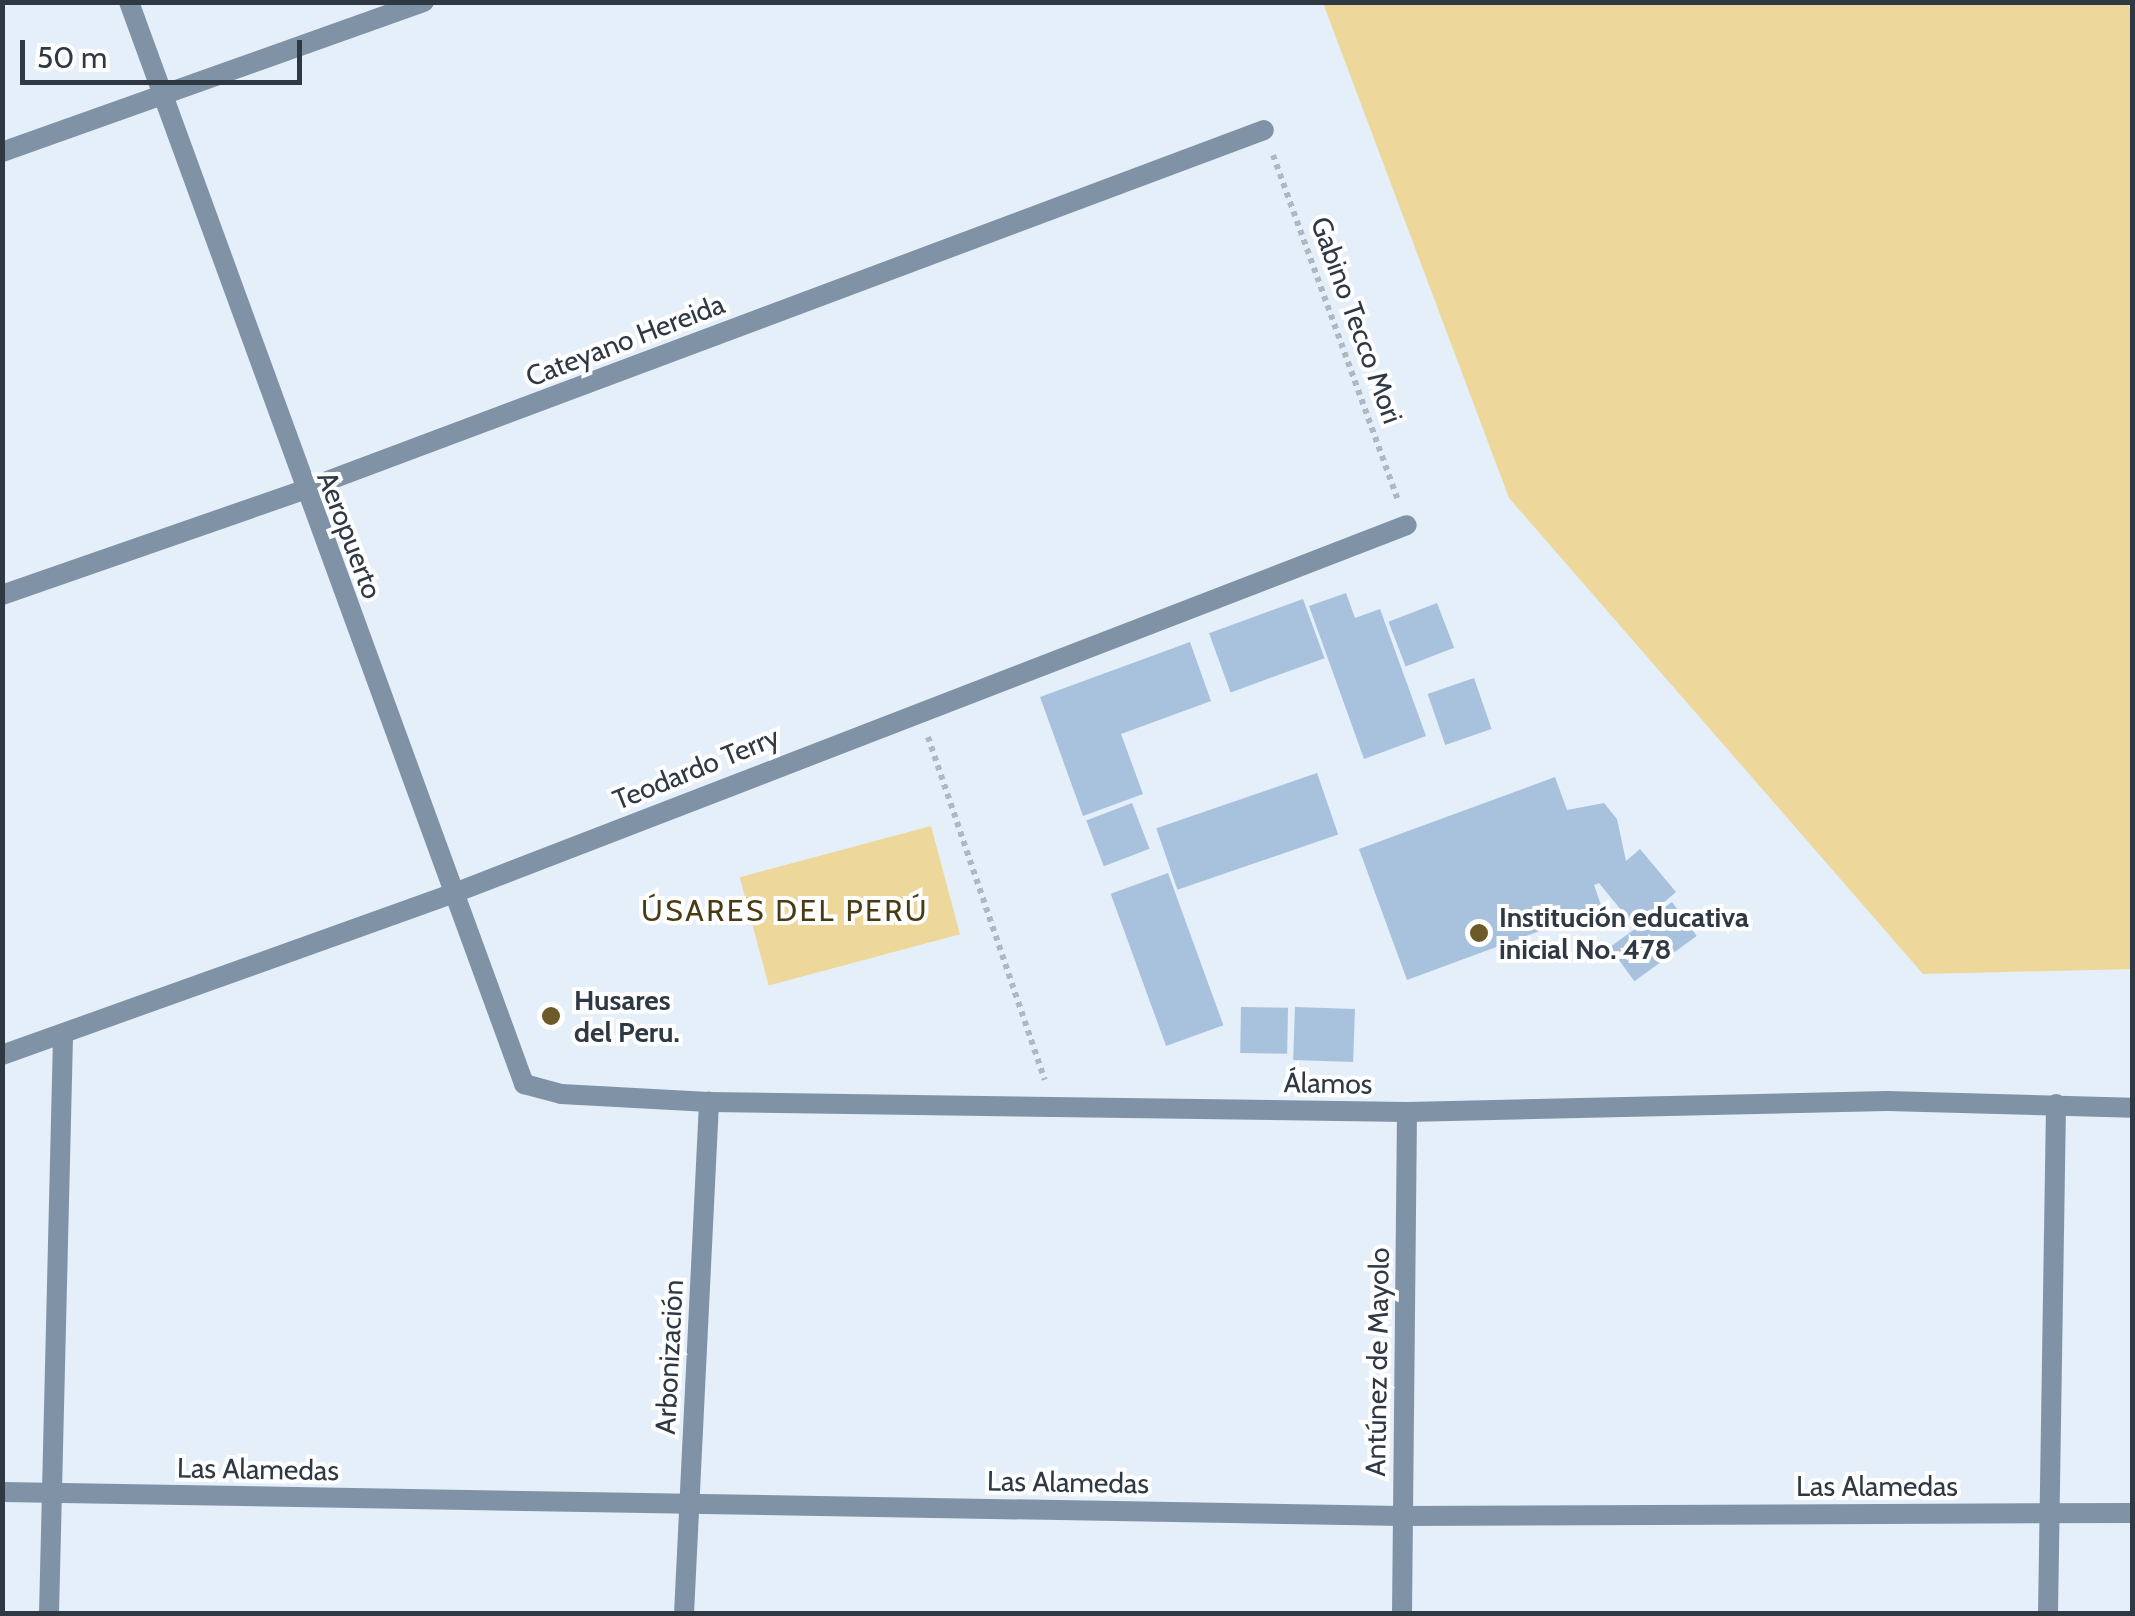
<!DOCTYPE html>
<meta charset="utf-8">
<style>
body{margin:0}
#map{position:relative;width:2135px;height:1616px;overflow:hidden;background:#e4effa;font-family:Cabin,sans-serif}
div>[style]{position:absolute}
.green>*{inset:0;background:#edd79b;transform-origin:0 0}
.building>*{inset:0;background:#a8c2dd;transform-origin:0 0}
.path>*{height:6px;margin-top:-3px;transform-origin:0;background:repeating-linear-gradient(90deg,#adb8c3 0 5px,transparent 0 10px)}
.street>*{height:20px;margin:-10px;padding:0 10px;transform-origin:10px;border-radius:10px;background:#8093a6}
.dots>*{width:28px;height:28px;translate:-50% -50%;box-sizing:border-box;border:5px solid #fff;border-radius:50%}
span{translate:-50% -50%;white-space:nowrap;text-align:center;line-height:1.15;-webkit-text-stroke:8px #fff;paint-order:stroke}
.street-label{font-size:28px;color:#2f3944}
.poi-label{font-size:28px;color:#2f3944;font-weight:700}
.left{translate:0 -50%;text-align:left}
.neighbourhood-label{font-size:30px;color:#493b13;letter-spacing:2.5px}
.frame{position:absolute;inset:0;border:5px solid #2f3944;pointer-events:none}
.scale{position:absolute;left:20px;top:40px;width:282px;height:45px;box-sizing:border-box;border:5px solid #2f3944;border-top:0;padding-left:12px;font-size:30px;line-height:35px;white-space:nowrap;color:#2f3944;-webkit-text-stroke:8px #fff;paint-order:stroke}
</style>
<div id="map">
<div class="green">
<div style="clip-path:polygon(1323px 3px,2132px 3px,2132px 969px,1923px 974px,1509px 498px)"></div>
<div style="left:931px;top:826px;width:112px;height:198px;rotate:75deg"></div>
</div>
<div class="building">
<div style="clip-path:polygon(1346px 593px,1355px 618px,1380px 609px,1426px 736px,1364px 759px,1309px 606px)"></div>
<div style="left:1303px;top:599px;width:63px;height:100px;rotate:70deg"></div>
<div style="left:1437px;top:603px;width:48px;height:52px;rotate:69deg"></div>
<div style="clip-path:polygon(1190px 642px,1211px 701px,1121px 734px,1143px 794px,1083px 816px,1040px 697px)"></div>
<div style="left:1474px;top:678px;width:54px;height:49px;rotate:71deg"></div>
<div style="left:1317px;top:773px;width:65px;height:170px;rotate:71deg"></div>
<div style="clip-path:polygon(1555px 777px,1567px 810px,1604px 803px,1617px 819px,1626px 861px,1640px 849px,1676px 892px,1635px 927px,1599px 883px,1594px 885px,1602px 908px,1407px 980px,1359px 849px)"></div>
<div style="left:1132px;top:803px;width:49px;height:49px;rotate:69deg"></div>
<div style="left:1168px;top:873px;width:162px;height:61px;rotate:70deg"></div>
<div style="left:1672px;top:902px;width:42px;height:77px;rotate:54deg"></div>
<div style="left:1241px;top:1007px;width:47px;height:46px;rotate:1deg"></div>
<div style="left:1295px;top:1007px;width:60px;height:53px;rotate:2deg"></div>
</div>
<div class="path">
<div style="left:1273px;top:155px;width:368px;rotate:70.1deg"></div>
<div style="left:928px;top:737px;width:362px;rotate:71.2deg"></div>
</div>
<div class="street">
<div style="left:129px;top:2px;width:1152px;rotate:69.94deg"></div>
<div style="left:524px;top:1084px;width:38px;rotate:15deg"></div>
<div style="left:561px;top:1094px;width:148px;rotate:3.1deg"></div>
<div style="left:709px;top:1102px;width:698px;rotate:0.82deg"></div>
<div style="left:1407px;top:1112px;width:480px;rotate:-1.3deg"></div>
<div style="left:1887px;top:1101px;width:245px;rotate:1.6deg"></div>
<div style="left:2px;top:152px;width:448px;rotate:-19.6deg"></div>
<div style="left:2px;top:595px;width:319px;rotate:-19.2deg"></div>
<div style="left:303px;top:490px;width:1026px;rotate:-20.54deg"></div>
<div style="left:2px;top:1055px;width:483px;rotate:-19.7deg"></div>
<div style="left:457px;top:892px;width:1018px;rotate:-21.12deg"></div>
<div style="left:2px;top:1492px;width:1401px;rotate:0.98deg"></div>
<div style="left:1403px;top:1516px;width:729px;rotate:-0.24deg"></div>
<div style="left:49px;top:1614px;width:577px;rotate:-88.61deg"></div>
<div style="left:684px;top:1614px;width:513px;rotate:-87.2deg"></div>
<div style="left:1402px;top:1614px;width:502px;rotate:-89.43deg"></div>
<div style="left:2048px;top:1614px;width:510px;rotate:-89.1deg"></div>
</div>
<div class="dots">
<div style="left:1479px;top:933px;background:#6c5b28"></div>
<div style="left:551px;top:1016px;background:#6c5b28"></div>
</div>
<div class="street-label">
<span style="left:1357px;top:320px;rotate:70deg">Gabino Tecco Mori</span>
<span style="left:625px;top:340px;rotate:-21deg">Cateyano Hereida</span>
<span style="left:350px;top:535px;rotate:69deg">Aeropuerto</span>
<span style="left:696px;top:768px;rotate:-22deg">Teodardo Terry</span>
<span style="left:1328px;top:1083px;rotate:1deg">Álamos</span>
<span style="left:669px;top:1357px;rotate:-87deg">Arbonización</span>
<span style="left:1377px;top:1362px;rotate:-89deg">Antúnez de Mayolo</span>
<span style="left:258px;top:1469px;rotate:1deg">Las Alamedas</span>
<span style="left:1068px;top:1482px;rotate:1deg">Las Alamedas</span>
<span style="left:1877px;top:1486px">Las Alamedas</span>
</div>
<div class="poi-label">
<span class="left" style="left:1499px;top:933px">Institución educativa<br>inicial No. 478</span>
<span class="left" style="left:574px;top:1016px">Husares<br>del Peru.</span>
</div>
<div class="neighbourhood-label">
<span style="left:785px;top:911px">ÚSARES DEL PERÚ</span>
</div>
<div class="frame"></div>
<div class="scale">50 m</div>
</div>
